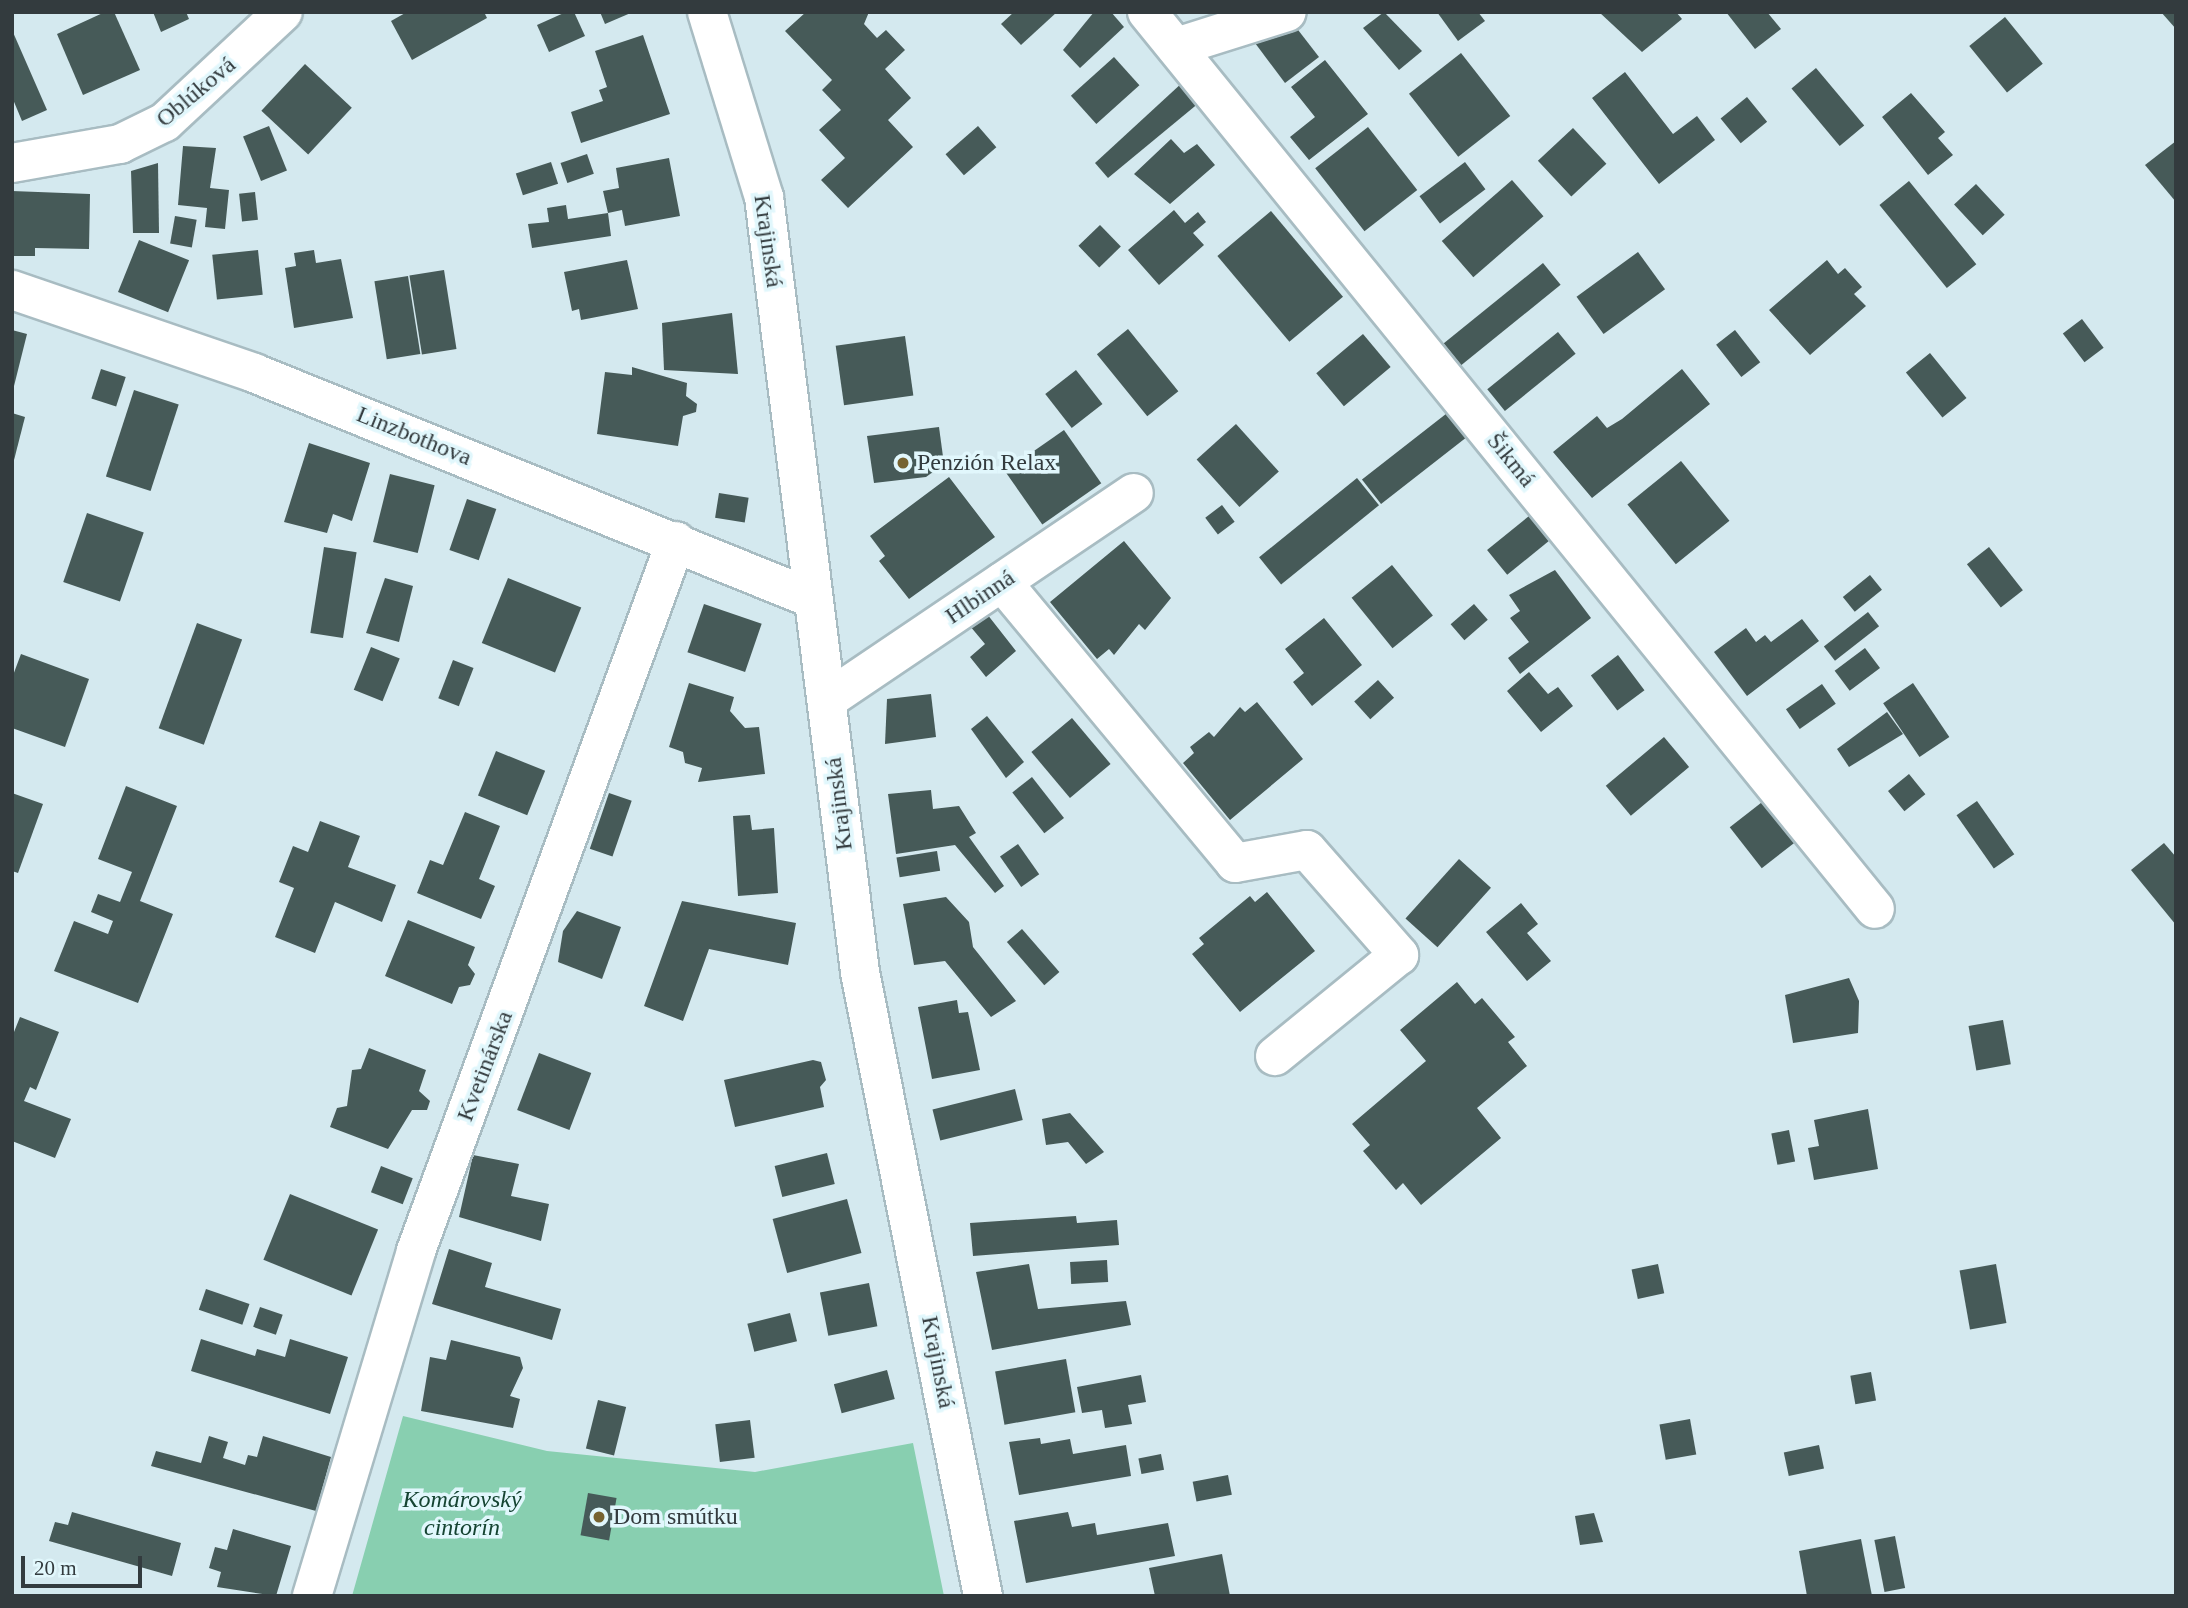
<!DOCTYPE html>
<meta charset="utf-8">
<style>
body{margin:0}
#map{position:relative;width:2188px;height:1608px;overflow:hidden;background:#d4e9ef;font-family:"Times New Roman",serif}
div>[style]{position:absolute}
.green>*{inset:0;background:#88cfb0}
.building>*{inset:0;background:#465a58;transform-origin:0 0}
.roads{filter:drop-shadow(2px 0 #a8bcc2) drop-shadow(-2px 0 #a8bcc2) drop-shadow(0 2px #a8bcc2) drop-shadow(0 -2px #a8bcc2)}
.minor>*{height:38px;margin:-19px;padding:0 19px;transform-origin:19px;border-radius:19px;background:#fff}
.dots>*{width:19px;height:19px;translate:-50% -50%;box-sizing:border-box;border:4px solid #e1f7fc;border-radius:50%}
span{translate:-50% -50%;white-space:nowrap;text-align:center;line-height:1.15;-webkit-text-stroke:7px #e1f7fc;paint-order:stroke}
.street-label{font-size:24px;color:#333b3e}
.poi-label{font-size:24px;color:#333b3e}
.left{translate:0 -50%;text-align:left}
.park-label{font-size:24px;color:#154432;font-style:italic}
.frame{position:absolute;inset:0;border:14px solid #333b3e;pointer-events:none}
.scale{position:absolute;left:21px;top:1556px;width:121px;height:32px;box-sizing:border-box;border:4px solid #333b3e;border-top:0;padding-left:9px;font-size:21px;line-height:24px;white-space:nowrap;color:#333b3e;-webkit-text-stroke:5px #e1f7fc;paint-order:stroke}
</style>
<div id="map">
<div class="green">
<div style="clip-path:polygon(403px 1416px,547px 1451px,755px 1472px,913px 1443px,944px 1596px,352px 1596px)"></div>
</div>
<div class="building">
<div style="clip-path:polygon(105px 12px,114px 12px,140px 70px,83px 95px,57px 34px)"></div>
<div style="clip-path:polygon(153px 12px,186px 12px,189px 19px,161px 32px)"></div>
<div style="clip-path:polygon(407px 12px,484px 12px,487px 18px,412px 60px,391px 21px)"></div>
<div style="clip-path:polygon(566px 12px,574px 12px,585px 36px,549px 52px,537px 25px)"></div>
<div style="clip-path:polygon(600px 12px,633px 12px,605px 24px)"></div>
<div style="clip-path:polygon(806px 12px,869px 12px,864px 24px,877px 38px,886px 30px,905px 50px,885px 69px,911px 98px,888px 120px,913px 147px,848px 208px,821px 180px,845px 158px,819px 130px,841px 110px,822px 90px,832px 80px,785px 31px)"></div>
<div style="clip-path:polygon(1014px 12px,1057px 12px,1021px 45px,1001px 24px)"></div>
<div style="clip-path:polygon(1094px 12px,1111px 12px,1124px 27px,1080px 68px,1063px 50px)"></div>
<div style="clip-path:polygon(1384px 12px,1422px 51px,1399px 70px,1363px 28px)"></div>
<div style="clip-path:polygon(1437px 12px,1478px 12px,1485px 21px,1458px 41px)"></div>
<div style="clip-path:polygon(1599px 12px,1676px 12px,1682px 19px,1642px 52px)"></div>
<div style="clip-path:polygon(1726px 12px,1767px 12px,1781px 29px,1755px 49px)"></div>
<div style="clip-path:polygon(2161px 12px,2176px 12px,2176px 29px)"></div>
<div style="left:2005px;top:17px;width:60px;height:46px;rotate:51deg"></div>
<div style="clip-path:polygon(1295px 26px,1319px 57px,1285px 83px,1255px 43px)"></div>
<div style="clip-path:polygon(12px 30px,47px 110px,22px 121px,12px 97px)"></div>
<div style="clip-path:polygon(643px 35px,670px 114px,581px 143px,571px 112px,603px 101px,599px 90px,607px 87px,595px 51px)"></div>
<div style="left:1461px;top:53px;width:80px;height:66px;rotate:52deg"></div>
<div style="left:1114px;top:57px;width:38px;height:58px;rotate:48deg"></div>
<div style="clip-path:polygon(1325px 60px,1368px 114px,1309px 160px,1290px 137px,1315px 117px,1291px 87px)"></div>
<div style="left:305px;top:64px;width:64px;height:64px;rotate:43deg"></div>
<div style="left:1816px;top:68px;width:75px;height:32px;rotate:50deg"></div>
<div style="clip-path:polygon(1625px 72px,1673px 134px,1697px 116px,1715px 140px,1659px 184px,1592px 98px)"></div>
<div style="clip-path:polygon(1183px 82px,1200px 102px,1108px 178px,1095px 163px)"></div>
<div style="clip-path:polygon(1911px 93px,1945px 132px,1938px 138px,1953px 155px,1928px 175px,1882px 117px)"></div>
<div style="left:1747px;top:97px;width:32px;height:34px;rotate:51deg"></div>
<div style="left:269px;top:126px;width:48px;height:28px;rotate:68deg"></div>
<div style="left:978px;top:126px;width:28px;height:43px;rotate:49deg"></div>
<div style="left:1368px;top:127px;width:80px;height:67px;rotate:52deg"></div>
<div style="left:1573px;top:128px;width:49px;height:48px;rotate:47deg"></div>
<div style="clip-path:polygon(1171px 139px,1184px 153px,1197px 144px,1215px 165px,1170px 204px,1134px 174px)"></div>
<div style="clip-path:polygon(2176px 141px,2176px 202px,2145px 165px)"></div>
<div style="clip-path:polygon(183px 146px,216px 148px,210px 188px,229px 190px,225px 229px,205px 227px,207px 208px,178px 205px)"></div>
<div style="left:587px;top:154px;width:21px;height:28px;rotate:71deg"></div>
<div style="clip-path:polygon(669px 158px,680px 216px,625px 226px,622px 210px,608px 213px,603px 191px,619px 188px,616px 168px)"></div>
<div style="left:551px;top:162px;width:23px;height:37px;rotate:72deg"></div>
<div style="left:1465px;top:162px;width:34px;height:57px;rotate:53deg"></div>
<div style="clip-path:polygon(158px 163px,159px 233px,133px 233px,131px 171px)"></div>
<div style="left:1512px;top:180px;width:48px;height:93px;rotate:49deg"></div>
<div style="left:1909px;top:181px;width:107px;height:38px;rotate:51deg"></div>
<div style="left:1976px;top:184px;width:42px;height:30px;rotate:47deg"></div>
<div style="clip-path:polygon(12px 191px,90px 194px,89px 249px,35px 248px,35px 256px,12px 256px)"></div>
<div style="left:255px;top:192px;width:28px;height:16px;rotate:84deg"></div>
<div style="clip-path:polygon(566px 205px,568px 219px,608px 213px,611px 236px,532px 248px,528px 224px,549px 222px,547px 208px)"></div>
<div style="clip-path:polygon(1174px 210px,1185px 223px,1198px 212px,1206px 222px,1193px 233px,1204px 245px,1159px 285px,1128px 250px)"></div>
<div style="left:1271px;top:211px;width:112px;height:70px;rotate:50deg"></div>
<div style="left:175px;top:216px;width:22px;height:28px;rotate:10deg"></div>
<div style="left:1100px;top:225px;width:30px;height:30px;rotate:46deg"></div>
<div style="left:139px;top:240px;width:54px;height:56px;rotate:22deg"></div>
<div style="left:258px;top:250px;width:45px;height:46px;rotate:84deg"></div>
<div style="clip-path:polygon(314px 250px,316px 263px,341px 259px,353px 318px,294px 328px,285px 268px,296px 266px,294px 253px)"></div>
<div style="left:1638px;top:252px;width:46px;height:76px;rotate:54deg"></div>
<div style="clip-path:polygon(627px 260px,638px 309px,581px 320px,579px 309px,572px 311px,564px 272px)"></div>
<div style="clip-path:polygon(1827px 260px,1838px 274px,1845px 268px,1862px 287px,1854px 294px,1866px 306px,1810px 355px,1769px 310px)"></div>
<div style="left:1543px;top:263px;width:28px;height:128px;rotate:51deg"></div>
<div style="left:444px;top:270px;width:80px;height:35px;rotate:81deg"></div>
<div style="left:408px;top:276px;width:79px;height:34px;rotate:81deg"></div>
<div style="clip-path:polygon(732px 313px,738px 374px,664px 370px,662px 323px)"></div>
<div style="left:2082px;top:319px;width:36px;height:24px;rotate:53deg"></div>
<div style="left:1128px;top:329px;width:80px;height:40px;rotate:51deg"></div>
<div style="clip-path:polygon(12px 330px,27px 334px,13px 390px,12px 390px)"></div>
<div style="left:1735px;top:330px;width:41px;height:24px;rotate:52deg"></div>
<div style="left:1558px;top:332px;width:28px;height:91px;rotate:51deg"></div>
<div style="left:1363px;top:334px;width:43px;height:61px;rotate:50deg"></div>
<div style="left:905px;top:336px;width:60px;height:70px;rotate:82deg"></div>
<div style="left:1930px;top:353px;width:58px;height:31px;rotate:51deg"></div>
<div style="clip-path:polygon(632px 367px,687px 383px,686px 396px,697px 404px,696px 412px,683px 416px,678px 446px,597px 434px,605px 372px,632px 375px)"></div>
<div style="left:101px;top:369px;width:26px;height:31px;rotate:18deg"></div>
<div style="clip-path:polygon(1682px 369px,1710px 404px,1592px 498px,1553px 452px,1597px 416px,1607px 428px,1622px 419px)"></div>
<div style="left:1076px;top:370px;width:43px;height:39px;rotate:52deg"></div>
<div style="left:134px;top:390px;width:47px;height:91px;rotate:18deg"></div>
<div style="left:1451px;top:410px;width:31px;height:113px;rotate:52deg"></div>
<div style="clip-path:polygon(12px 413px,25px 417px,13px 464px,12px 464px)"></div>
<div style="left:1236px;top:424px;width:64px;height:53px;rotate:48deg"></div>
<div style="clip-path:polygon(939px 427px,944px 464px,926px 477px,874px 483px,867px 436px)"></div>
<div style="left:1064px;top:430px;width:65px;height:72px;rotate:55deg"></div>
<div style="clip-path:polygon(309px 443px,370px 463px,352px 521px,333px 514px,327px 533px,284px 522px)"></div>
<div style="left:1681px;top:461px;width:77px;height:69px;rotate:51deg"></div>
<div style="left:390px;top:474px;width:46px;height:70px;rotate:14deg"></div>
<div style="clip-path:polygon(949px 477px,995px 537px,909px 599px,879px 561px,885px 556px,870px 536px)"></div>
<div style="left:1357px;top:478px;width:35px;height:126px;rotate:51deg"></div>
<div style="left:719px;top:493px;width:30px;height:25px;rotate:9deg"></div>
<div style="left:467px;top:499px;width:31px;height:54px;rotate:19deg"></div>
<div style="left:1222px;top:505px;width:21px;height:21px;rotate:53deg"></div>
<div style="left:87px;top:513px;width:60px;height:73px;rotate:19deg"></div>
<div style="left:1529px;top:516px;width:32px;height:54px;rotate:51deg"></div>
<div style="clip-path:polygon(1124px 541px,1171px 598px,1145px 630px,1139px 624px,1114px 655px,1109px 649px,1097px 659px,1050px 602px)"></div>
<div style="left:324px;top:547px;width:33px;height:87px;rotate:9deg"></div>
<div style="left:1989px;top:547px;width:55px;height:28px;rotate:52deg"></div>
<div style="left:1392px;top:565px;width:65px;height:52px;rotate:51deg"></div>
<div style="clip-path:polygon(1555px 570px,1591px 618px,1520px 674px,1508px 658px,1529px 642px,1510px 618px,1520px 611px,1509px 595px)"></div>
<div style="left:1870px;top:575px;width:19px;height:35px;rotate:51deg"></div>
<div style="clip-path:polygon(385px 578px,413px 586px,399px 642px,366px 633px)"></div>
<div style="left:508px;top:578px;width:79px;height:70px;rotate:22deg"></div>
<div style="left:704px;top:604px;width:61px;height:51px;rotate:19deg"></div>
<div style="left:1474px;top:604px;width:21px;height:31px;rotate:49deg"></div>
<div style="left:1868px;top:612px;width:18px;height:56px;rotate:52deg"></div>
<div style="clip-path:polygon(987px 614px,1016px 651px,986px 677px,970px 657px,985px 644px,970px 626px)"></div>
<div style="clip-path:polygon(1324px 618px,1362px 665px,1312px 706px,1293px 682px,1304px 673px,1285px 649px)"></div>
<div style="clip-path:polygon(1802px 619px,1819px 641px,1747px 696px,1714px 652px,1746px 628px,1756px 642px,1765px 635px,1771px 642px)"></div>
<div style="left:197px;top:623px;width:48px;height:112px;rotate:20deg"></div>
<div style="left:371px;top:647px;width:31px;height:46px;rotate:22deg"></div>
<div style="left:1865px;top:648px;width:25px;height:38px;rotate:53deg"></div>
<div style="clip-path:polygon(21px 654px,89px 679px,65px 747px,12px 728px,12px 678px)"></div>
<div style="left:1618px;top:655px;width:44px;height:34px;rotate:53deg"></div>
<div style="left:453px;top:660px;width:22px;height:41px;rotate:21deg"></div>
<div style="clip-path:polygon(1529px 672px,1548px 694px,1558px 687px,1573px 706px,1541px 732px,1507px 691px)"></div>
<div style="left:1378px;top:680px;width:24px;height:32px;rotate:48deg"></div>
<div style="clip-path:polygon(689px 683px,734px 697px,730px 711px,745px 728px,759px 727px,765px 774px,698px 782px,702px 768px,685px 763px,683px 752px,669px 747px)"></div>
<div style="left:1913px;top:683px;width:65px;height:36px;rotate:56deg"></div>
<div style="left:1822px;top:684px;width:24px;height:44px;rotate:55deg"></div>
<div style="clip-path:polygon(931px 694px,936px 737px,885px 744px,887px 699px)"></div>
<div style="clip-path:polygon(1257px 702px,1303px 759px,1230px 820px,1183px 763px,1194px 753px,1190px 747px,1209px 732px,1214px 737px,1240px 707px,1245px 712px)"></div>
<div style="clip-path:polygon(1887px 712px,1903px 734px,1849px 767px,1837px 749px)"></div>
<div style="clip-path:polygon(987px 716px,1024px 762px,1006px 778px,971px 729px)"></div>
<div style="left:1072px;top:718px;width:60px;height:53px;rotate:50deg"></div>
<div style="left:1664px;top:737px;width:39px;height:76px;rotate:50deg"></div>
<div style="left:496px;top:751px;width:53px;height:48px;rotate:22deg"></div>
<div style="left:1909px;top:774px;width:26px;height:27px;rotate:51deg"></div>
<div style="left:1032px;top:777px;width:52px;height:25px;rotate:52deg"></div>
<div style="clip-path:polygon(126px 786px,177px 806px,140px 901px,173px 914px,138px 1003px,54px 971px,74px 921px,108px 934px,113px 921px,91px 912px,98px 894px,120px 902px,132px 872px,98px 859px)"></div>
<div style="clip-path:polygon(931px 790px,933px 809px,959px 806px,976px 833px,969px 837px,1004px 886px,995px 893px,955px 845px,896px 854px,888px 794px)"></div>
<div style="clip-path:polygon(12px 793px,43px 804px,18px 873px,12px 871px)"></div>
<div style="left:609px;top:793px;width:24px;height:59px;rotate:19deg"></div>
<div style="left:1766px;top:799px;width:52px;height:46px;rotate:52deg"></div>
<div style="left:1977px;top:801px;width:65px;height:25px;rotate:55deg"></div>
<div style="clip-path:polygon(465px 812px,500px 826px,479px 879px,495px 886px,481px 919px,417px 893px,430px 860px,443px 865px)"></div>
<div style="clip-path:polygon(750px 815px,752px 830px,774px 828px,778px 893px,738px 896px,733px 816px)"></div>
<div style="clip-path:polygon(320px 821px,360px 836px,348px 867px,396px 885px,382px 922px,335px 902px,315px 953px,275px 937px,294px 888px,279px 882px,293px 846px,308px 852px)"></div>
<div style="clip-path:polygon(2164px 843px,2176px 857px,2176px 925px,2131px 870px)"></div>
<div style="left:1018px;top:844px;width:37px;height:22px;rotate:55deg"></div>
<div style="left:937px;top:851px;width:20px;height:41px;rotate:81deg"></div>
<div style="left:1459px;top:859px;width:43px;height:80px;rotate:42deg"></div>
<div style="clip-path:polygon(1267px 892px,1315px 951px,1240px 1012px,1192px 954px,1204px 944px,1199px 938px,1250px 896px,1255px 902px)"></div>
<div style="clip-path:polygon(946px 897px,969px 922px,973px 947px,1016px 1001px,991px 1017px,945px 961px,914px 965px,903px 904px)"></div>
<div style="clip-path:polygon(682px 901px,796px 923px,788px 965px,709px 949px,683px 1021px,644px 1006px)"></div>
<div style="clip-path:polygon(1521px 903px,1538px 924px,1527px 933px,1551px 961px,1527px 981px,1486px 932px)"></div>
<div style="clip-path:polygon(577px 911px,621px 927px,602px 979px,558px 962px,563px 931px)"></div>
<div style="clip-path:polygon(408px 920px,475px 947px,468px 965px,475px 974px,470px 985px,459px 987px,452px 1004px,385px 976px)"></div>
<div style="left:1022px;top:929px;width:57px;height:20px;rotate:49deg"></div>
<div style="clip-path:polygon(1849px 978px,1859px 1001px,1858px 1033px,1793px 1043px,1785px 995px)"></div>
<div style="clip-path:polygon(1457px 982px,1475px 1004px,1482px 998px,1515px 1037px,1508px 1042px,1527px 1066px,1477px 1108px,1501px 1138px,1421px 1205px,1403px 1183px,1396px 1190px,1363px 1151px,1370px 1145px,1352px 1124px,1426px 1061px,1400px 1030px)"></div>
<div style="clip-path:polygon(957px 1000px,959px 1013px,968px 1012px,980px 1070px,932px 1079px,918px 1007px)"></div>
<div style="clip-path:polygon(20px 1017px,59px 1032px,36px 1090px,30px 1087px,24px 1101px,71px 1119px,55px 1158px,12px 1141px,12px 1037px)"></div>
<div style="left:2003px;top:1020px;width:45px;height:35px;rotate:80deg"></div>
<div style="clip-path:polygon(369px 1048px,426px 1070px,419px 1091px,430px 1101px,427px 1110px,412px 1110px,388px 1149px,330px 1127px,337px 1108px,347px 1106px,352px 1070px,361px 1069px)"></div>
<div style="left:539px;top:1053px;width:56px;height:61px;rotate:21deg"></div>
<div style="clip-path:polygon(813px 1060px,821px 1062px,826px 1080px,820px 1087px,824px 1107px,735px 1127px,724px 1080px)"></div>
<div style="left:1015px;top:1089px;width:32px;height:85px;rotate:76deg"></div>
<div style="clip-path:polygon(1868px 1109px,1878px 1169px,1814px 1180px,1808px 1148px,1819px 1146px,1814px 1120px)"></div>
<div style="clip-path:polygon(1070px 1113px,1104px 1152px,1086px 1164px,1068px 1142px,1046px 1145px,1042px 1119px)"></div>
<div style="left:1789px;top:1130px;width:32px;height:18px;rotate:79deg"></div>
<div style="left:827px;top:1153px;width:32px;height:54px;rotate:76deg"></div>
<div style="clip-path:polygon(473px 1155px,519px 1164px,511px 1196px,549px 1204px,541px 1241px,459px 1217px)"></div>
<div style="left:381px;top:1166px;width:34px;height:28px;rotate:21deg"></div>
<div style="left:290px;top:1194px;width:95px;height:71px;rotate:22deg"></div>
<div style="left:847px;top:1199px;width:56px;height:77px;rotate:75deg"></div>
<div style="clip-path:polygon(1076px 1216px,1077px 1223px,1117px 1220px,1119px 1245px,973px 1256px,970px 1223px)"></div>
<div style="clip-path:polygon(449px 1249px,492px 1263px,485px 1287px,561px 1309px,552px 1340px,432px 1304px)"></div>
<div style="left:1107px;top:1260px;width:22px;height:37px;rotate:87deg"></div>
<div style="clip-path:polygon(1029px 1264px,1038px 1309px,1126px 1301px,1131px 1325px,992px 1350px,976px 1272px)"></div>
<div style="left:1658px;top:1264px;width:30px;height:27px;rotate:78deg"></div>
<div style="left:1996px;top:1264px;width:60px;height:37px;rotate:80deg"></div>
<div style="left:869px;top:1283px;width:44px;height:50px;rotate:79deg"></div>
<div style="left:206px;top:1289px;width:46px;height:22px;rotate:19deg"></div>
<div style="left:260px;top:1307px;width:24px;height:21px;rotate:19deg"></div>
<div style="left:790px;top:1313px;width:29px;height:44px;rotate:76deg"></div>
<div style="clip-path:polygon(201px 1339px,255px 1356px,257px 1349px,285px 1357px,290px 1339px,348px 1357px,330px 1414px,191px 1371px)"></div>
<div style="clip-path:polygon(451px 1340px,520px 1357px,523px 1368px,510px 1396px,520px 1399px,513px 1428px,421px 1411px,430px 1357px,446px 1360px)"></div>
<div style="left:1066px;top:1359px;width:54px;height:72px;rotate:80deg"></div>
<div style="left:887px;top:1370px;width:30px;height:55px;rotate:75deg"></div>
<div style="left:1871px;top:1372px;width:29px;height:21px;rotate:80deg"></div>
<div style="clip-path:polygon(1141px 1375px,1146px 1402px,1128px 1405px,1132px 1424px,1105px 1428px,1102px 1410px,1082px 1413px,1077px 1387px)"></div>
<div style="left:598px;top:1400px;width:29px;height:50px;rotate:14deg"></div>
<div style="left:1690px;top:1419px;width:36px;height:31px;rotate:80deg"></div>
<div style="left:750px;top:1420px;width:38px;height:35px;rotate:83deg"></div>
<div style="clip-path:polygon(209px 1436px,228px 1442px,223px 1458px,245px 1465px,248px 1455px,257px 1457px,263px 1436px,331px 1457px,316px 1511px,151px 1466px,156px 1451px,201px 1463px)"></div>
<div style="clip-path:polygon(1040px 1438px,1041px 1444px,1070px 1439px,1073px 1454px,1126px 1445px,1131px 1476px,1019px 1495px,1009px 1442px)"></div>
<div style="left:1819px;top:1445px;width:24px;height:36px;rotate:78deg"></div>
<div style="left:1161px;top:1454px;width:16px;height:23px;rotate:79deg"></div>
<div style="left:1228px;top:1475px;width:20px;height:36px;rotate:79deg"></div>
<div style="left:588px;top:1493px;width:29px;height:43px;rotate:10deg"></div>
<div style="clip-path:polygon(72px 1512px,181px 1543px,172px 1576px,49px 1541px,55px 1522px,68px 1525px)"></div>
<div style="clip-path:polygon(1068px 1512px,1072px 1527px,1095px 1523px,1097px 1535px,1168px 1523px,1175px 1556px,1026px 1583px,1014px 1521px)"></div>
<div style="clip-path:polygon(1594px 1513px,1603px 1542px,1580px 1545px,1575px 1516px)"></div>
<div style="clip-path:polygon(233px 1529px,291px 1546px,276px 1596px,217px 1587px,221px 1572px,209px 1568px,215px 1547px,227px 1550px)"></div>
<div style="left:1895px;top:1536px;width:53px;height:21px;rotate:79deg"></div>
<div style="clip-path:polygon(1861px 1539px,1872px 1596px,1807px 1596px,1799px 1551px)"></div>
<div style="clip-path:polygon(1222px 1554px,1230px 1596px,1155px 1596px,1149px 1568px)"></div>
</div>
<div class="roads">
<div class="minor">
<div style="left:707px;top:12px;width:194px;rotate:72.9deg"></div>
<div style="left:764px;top:197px;width:781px;rotate:82.94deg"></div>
<div style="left:860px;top:972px;width:636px;rotate:78.85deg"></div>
<div style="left:1147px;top:12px;width:1155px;rotate:50.94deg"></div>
<div style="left:1176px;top:47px;width:116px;rotate:-17.5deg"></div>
<div style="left:12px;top:163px;width:110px;rotate:-10deg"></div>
<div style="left:120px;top:144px;width:50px;rotate:-26.1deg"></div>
<div style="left:165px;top:122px;width:161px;rotate:-43deg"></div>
<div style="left:12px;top:290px;width:256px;rotate:18.9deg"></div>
<div style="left:254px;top:373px;width:601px;rotate:22deg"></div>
<div style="left:1002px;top:582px;width:365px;rotate:50.3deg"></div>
<div style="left:1235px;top:863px;width:73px;rotate:-10.2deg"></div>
<div style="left:1307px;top:850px;width:140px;rotate:48.8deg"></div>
<div style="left:1399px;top:955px;width:160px;rotate:140.8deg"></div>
<div style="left:827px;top:700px;width:370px;rotate:-34deg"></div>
<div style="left:312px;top:1596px;width:360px;rotate:-73.2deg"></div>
<div style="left:416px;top:1251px;width:756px;rotate:-69.89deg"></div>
</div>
</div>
<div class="dots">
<div style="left:903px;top:463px;background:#766331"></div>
<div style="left:599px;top:1517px;background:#766331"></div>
</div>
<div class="street-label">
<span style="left:196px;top:92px;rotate:-40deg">Oblúková</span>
<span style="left:768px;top:241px;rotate:82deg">Krajinská</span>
<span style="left:414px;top:436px;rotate:22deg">Linzbothova</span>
<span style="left:1511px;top:460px;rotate:51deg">Šikmá</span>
<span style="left:980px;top:597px;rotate:-34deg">Hlbinná</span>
<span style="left:839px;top:804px;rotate:-97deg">Krajinská</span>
<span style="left:485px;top:1066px;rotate:-69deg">Kvetinárska</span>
<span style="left:938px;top:1362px;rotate:79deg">Krajinská</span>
</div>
<div class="poi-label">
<span class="left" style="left:917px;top:463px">Penzión Relax</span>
<span class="left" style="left:613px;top:1517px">Dom smútku</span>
</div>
<div class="park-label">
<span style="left:462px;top:1514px">Komárovský<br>cintorín</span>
</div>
<div class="frame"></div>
<div class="scale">20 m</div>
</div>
